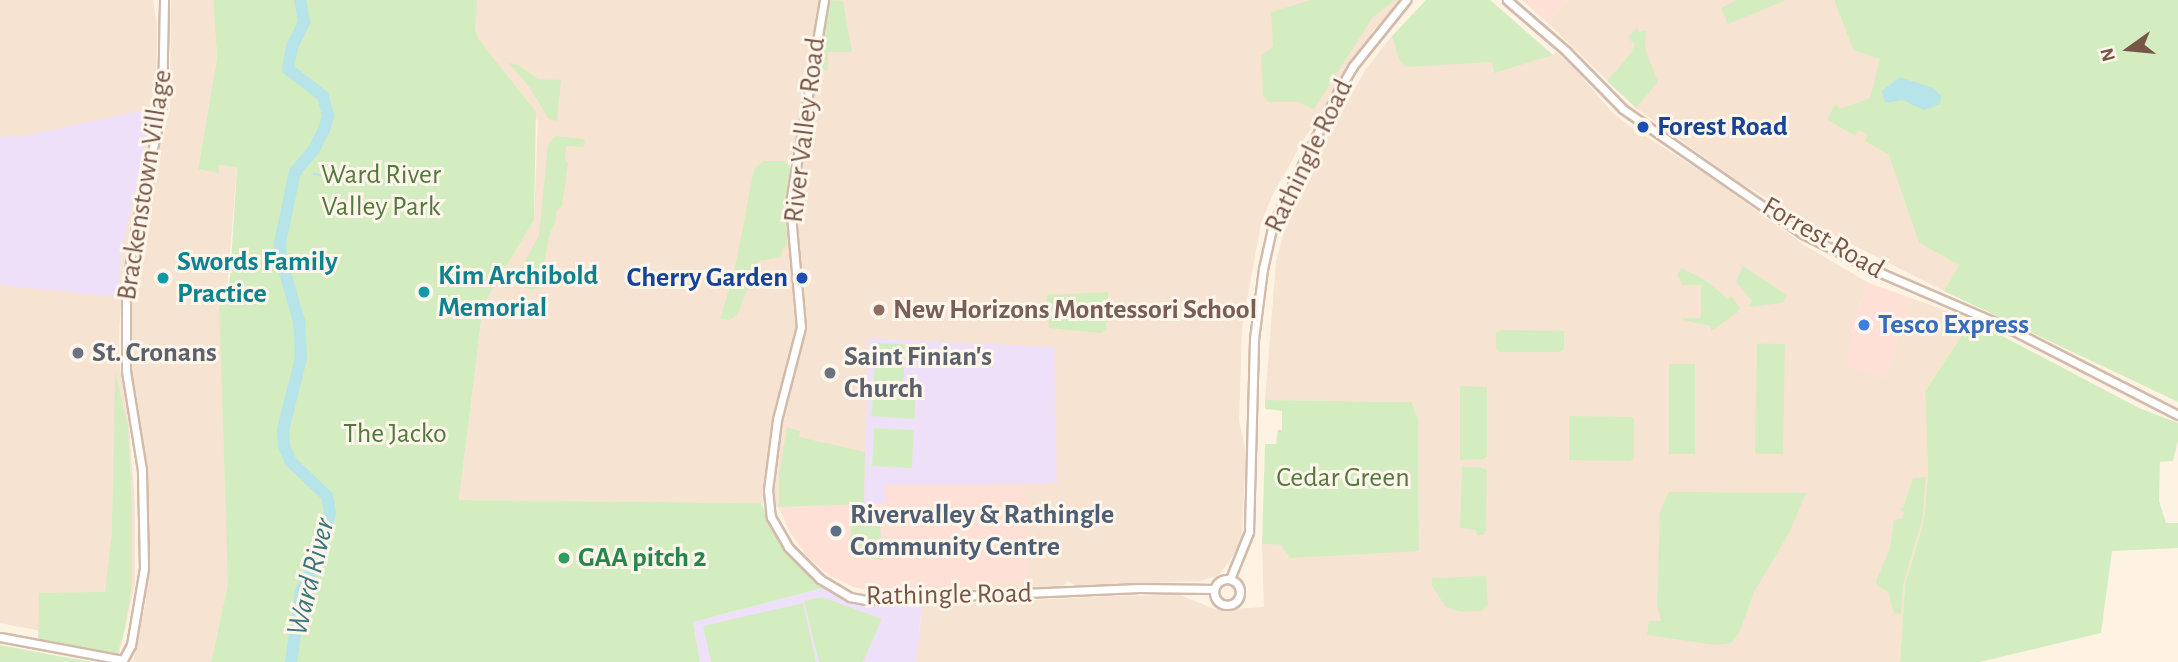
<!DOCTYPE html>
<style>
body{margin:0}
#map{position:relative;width:2178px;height:662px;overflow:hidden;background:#fef2e3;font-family:"Alegreya Sans",sans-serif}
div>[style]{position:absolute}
.residential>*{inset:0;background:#f6e3d1}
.commercial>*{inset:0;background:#ffe0d6}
.education>*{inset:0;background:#efe0fa}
.green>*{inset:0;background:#d4edc0;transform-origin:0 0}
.water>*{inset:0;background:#b6e4e9}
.stream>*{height:2px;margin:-1px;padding:0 1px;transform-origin:1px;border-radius:1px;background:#b6e4e9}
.river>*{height:12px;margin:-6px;padding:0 6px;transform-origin:6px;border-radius:6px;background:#b6e4e9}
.roads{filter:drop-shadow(2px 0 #d2bbab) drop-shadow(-2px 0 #d2bbab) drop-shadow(0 2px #d2bbab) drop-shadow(0 -2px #d2bbab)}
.tertiary>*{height:7px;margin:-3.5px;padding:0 3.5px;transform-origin:3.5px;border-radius:3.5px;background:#fff}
.tertiary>.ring{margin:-3.5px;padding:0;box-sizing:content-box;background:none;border:7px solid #fff;border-radius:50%}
.dots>*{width:19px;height:19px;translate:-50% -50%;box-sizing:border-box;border:4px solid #fff6eb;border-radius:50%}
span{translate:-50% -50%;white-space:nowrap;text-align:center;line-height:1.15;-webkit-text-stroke:6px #fff6eb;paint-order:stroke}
.transit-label{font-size:28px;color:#164399;font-weight:700}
.left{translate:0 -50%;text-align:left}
.right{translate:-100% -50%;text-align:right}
.street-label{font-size:28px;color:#785647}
.park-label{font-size:28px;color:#51793c}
.culture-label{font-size:28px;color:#0d838f;font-weight:700}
.education-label{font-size:28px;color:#785e54;font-weight:700}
.shop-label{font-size:28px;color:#366cbe;font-weight:700}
.worship-label{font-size:28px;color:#5b616d;font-weight:700}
.service-label{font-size:28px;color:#4e5e75;font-weight:700}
.leisure-label{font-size:28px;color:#27864d;font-weight:700}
.water-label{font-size:30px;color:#3a767e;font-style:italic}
.north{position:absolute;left:2094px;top:14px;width:70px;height:70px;-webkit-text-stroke:5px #fff6eb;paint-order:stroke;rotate:255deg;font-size:19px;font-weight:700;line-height:28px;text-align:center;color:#785647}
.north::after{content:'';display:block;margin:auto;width:24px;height:32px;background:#785647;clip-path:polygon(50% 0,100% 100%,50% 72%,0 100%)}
</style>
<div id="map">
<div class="residential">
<div style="clip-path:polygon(0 0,153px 0,157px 26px,156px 107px,123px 278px,119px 332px,119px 362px,129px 426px,135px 506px,135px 583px,119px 655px,47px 632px,0 623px)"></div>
<div style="clip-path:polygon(171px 0,213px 0,217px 58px,198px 169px,218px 172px,219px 165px,237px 166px,227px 289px,228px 584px,211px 662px,133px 662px,146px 601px,144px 536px,126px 336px,139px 243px,159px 148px,170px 110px)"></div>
<div style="clip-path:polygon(474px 0,1400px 0,1373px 31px,1304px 139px,1272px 196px,1261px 223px,1242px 328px,1239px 421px,1246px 452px,1242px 532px,1240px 545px,1226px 566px,1217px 576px,1200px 581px,1076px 586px,1068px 581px,1062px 587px,1031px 589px,868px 590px,854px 587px,829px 575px,807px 556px,790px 532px,779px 508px,761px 503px,459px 500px,483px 306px,534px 220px,538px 121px,469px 40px)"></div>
<div style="clip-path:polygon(1490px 0,1553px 55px,1556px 52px,1573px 67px,1612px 112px,1628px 125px,1705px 174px,1804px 245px,1869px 283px,1853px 320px,1886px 379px,1911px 298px,1972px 320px,1925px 391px,1928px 474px,1924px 520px,1905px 584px,1900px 662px,916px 662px,922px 606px,1109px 596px,1180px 595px,1217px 610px,1264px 607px,1262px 544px,1419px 551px,1418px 419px,1412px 402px,1265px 400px,1276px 262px,1286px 223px,1318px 154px,1366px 69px,1392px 36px)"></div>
<div style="clip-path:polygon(1568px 0,1834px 0,1853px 50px,1880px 58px,1903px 195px,1919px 243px,1959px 265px,1944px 291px,1806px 221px,1739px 182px,1636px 108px,1548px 23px)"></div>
</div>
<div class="commercial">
<div style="clip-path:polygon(1522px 0,1568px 0,1548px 23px)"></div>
<div style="clip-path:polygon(1869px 283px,1911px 298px,1886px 379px,1848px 367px,1853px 320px)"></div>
<div style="clip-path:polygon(885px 485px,1022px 485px,1026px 495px,1029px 582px,868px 590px,854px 587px,829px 575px,807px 556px,790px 532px,779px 507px,885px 503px)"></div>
</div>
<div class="education">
<div style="clip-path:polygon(153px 108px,121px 254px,117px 297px,0 285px,0 137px,24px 136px)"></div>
<div style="clip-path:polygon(868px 338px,1054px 347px,1057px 484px,885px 485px,885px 503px,864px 504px)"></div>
<div style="clip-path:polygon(823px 588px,878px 606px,922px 606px,916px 662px,700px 662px,693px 622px)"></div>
</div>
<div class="green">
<div style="clip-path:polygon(213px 0,477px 0,475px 29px,479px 40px,536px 112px,534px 220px,483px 306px,459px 500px,761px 503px,784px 548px,823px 588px,693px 622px,700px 662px,211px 662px,228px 584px,219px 298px,227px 289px,230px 278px,237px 167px,219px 165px,219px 173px,198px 169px,217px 58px)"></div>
<div style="clip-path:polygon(831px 0,843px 1px,852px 52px,828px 52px,828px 70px,819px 70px,823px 32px)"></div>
<div style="clip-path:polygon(1311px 0,1395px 0,1373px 17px,1314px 109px,1298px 102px,1269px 102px,1263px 96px,1261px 56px,1273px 46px,1271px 12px)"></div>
<div style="clip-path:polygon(1426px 0,1490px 0,1553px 55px,1494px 73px,1492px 62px,1405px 67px,1399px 59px,1392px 36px)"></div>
<div style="clip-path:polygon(1736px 0,1786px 0,1728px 24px,1721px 8px)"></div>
<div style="clip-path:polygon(1834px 0,2178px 0,2178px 402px,1944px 291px,1959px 265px,1919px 243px,1889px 155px,1865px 141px,1868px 135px,1859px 130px,1855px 136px,1827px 119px,1836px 103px,1840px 109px,1870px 98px,1880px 59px,1853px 50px)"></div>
<div style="clip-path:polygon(1637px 27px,1639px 32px,1646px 30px,1645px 48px,1658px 82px,1636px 108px,1607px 81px,1631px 53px,1635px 44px,1628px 38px)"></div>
<div style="clip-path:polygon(508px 63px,518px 65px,539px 79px,561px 80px,557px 121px,549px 119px,528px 85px)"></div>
<div style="clip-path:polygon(555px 136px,585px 139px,584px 147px,566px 146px,565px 159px,568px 163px,562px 206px,557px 210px,555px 223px,550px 233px,539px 288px,532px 290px,522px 286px,519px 273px,539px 235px,548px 145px)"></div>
<div style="clip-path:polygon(763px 161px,785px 161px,791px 169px,785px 210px,787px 247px,783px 248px,781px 257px,759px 261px,737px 315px,730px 320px,720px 319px,734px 273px,754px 169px)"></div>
<div style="clip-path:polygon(1743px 266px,1787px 295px,1783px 303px,1749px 307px,1752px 301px,1736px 282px)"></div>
<div style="clip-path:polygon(1682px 268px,1708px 282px,1728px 299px,1731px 296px,1740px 308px,1738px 312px,1711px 331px,1711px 326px,1683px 320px,1683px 318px,1701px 318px,1701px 285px,1683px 285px,1677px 274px)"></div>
<div style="clip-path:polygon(1108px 292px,1106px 330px,1100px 333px,1049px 328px,1047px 295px)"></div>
<div style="clip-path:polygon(1972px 320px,2139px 408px,2178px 423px,2178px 441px,2173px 461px,2160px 462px,2159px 501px,2166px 523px,2178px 523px,2178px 548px,2112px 551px,2101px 633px,1980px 662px,1900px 662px,1905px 584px,1924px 520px,1928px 474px,1925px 391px)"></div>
<div style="clip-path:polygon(1502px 330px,1564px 331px,1564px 349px,1560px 352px,1500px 352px,1496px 348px,1496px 333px)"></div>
<div style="left:875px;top:343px;width:30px;height:48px;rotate:2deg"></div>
<div style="left:1785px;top:344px;width:110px;height:28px;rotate:91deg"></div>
<div style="left:1669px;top:364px;width:26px;height:90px"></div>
<div style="clip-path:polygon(115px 371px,128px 427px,132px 508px,132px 583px,125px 628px,117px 655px,38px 641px,39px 593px,105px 592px,112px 532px)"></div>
<div style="clip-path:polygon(1460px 386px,1487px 387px,1487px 456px,1483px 459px,1460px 460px)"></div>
<div style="left:873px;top:394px;width:43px;height:22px;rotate:4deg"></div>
<div style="clip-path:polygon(1265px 400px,1412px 402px,1418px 419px,1419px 551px,1290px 558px,1281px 545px,1262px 544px,1265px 444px,1276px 444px,1278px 430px,1282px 430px,1282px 411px,1265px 409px)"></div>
<div style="clip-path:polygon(1569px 416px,1631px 417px,1634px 419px,1634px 458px,1630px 461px,1569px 460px)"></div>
<div style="clip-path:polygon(787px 427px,800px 431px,799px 437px,865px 452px,864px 504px,779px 507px,779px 475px)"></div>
<div style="left:874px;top:428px;width:40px;height:38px;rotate:3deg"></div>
<div style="clip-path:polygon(1462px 467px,1480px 467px,1487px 470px,1486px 530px,1483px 535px,1477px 535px,1476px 530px,1460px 528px)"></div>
<div style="clip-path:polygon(1926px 477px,1922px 520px,1903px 585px,1901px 614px,1894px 613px,1888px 592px,1878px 586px,1876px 581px,1890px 548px,1894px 520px,1903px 518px,1904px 512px,1898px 508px,1903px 508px,1913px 478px)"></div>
<div style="clip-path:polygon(1669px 492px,1806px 493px,1789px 533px,1754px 592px,1739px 633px,1731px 643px,1715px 645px,1647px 635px,1649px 621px,1661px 621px,1657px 605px,1660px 511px)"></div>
<div style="clip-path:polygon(853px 513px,872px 517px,880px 526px,883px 560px,859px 557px,861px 546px,856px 545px,857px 542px,850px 536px)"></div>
<div style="clip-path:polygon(1486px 576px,1488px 606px,1481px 611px,1461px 612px,1446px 607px,1432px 586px,1432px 578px)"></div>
<div style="clip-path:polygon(822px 597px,882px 619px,863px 662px,819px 662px,804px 601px)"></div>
<div style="clip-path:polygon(803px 603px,816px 662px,711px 662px,703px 626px)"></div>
<div style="clip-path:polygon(0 645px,52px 655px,94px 662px,0 662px)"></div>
</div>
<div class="water">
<div style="clip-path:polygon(1900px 77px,1933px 88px,1941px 96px,1940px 104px,1924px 110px,1902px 100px,1885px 103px,1882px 91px)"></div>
</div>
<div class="stream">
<div style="left:295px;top:172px;width:7px;rotate:16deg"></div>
<div style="left:314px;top:174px;width:45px;rotate:10.3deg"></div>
<div style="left:358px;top:182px;width:49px;rotate:3.5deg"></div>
</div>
<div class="river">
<div style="left:291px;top:662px;width:71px;rotate:-81.9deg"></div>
<div style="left:301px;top:592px;width:39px;rotate:-63deg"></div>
<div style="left:319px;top:557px;width:45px;rotate:-76deg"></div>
<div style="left:330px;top:513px;width:17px;rotate:-100deg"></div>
<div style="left:327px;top:496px;width:50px;rotate:-136.6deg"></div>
<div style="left:291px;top:462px;width:17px;rotate:-114deg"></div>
<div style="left:284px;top:446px;width:16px;rotate:-94deg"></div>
<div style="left:283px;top:430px;width:74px;rotate:-76deg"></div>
<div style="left:301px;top:358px;width:37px;rotate:-93deg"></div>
<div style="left:299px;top:321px;width:65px;rotate:-106.2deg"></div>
<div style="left:281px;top:259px;width:16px;rotate:-94deg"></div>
<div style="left:280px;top:243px;width:73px;rotate:-78.1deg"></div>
<div style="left:295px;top:172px;width:30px;rotate:-50deg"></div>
<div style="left:314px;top:149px;width:25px;rotate:-63deg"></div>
<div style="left:325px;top:127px;width:12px;rotate:-76deg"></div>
<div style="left:328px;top:115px;width:20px;rotate:-105deg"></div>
<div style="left:323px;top:96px;width:44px;rotate:-142.4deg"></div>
<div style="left:288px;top:69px;width:22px;rotate:-80deg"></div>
<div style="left:292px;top:47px;width:28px;rotate:-64deg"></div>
<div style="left:304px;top:22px;width:22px;rotate:-100deg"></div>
</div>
<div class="roads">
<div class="tertiary">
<div style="left:824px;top:0;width:207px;rotate:99.5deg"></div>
<div style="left:790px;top:204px;width:123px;rotate:84.9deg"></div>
<div style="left:801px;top:327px;width:96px;rotate:104.5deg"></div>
<div style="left:777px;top:420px;width:71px;rotate:97.3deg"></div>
<div style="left:768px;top:490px;width:27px;rotate:84deg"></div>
<div style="left:771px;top:517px;width:34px;rotate:60deg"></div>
<div style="left:788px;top:547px;width:45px;rotate:45deg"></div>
<div style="left:820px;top:579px;width:35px;rotate:31deg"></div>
<div style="left:850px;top:597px;width:16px;rotate:11deg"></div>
<div style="left:866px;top:600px;width:273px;rotate:-2.5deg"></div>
<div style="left:1139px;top:588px;width:75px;rotate:0.8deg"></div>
<div style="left:1507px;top:0;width:78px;rotate:40.8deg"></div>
<div style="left:1566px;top:51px;width:81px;rotate:45.5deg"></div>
<div style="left:1623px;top:109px;width:219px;rotate:34.8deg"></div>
<div style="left:1803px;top:234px;width:87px;rotate:26.6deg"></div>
<div style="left:1881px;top:273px;width:134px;rotate:23.3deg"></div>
<div style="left:2004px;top:326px;width:195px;rotate:27.1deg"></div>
<div class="ring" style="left:1214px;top:579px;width:19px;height:19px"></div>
<div style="left:1230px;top:579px;width:51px;rotate:-68deg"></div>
<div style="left:1249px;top:532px;width:193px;rotate:-88.5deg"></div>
<div style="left:1254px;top:339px;width:71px;rotate:-82.7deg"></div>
<div style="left:1263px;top:269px;width:46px;rotate:-77.5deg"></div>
<div style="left:1273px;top:224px;width:147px;rotate:-63.8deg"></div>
<div style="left:1338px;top:92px;width:30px;rotate:-60deg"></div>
<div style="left:1353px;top:66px;width:85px;rotate:-51.2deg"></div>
<div style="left:0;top:637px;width:125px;rotate:10.6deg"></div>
<div style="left:123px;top:660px;width:17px;rotate:-62deg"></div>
<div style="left:131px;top:645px;width:78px;rotate:-80.4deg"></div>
<div style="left:144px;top:568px;width:98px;rotate:-91.2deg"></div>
<div style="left:142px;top:470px;width:100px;rotate:-99.2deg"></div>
<div style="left:126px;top:371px;width:81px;rotate:-90deg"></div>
<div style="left:126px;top:290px;width:60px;rotate:-81.3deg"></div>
<div style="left:135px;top:231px;width:128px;rotate:-77.8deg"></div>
<div style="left:162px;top:106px;width:106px;rotate:-88.9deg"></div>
</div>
</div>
<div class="dots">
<div style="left:1643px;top:127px;background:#1a4fb4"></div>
<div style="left:163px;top:278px;background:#0f9aa8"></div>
<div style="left:802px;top:278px;background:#1a4fb4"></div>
<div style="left:424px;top:292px;background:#0f9aa8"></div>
<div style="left:879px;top:310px;background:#8d6e63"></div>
<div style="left:1864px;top:325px;background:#3f7fe0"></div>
<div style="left:78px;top:353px;background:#6b7280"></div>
<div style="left:830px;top:373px;background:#6b7280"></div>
<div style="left:836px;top:531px;background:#5c6f8a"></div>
<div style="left:564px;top:558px;background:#2e9e5b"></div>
</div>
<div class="transit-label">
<span class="left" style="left:1657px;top:127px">Forest Road</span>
<span class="right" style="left:788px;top:278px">Cherry Garden</span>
</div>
<div class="street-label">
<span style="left:805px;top:130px;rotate:-83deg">River Valley Road</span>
<span style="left:1309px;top:156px;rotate:-64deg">Rathingle Road</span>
<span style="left:145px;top:185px;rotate:-81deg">Brackenstown Village</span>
<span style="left:1823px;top:238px;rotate:30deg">Forrest Road</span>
<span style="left:949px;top:595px;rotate:-1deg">Rathingle Road</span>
</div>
<div class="park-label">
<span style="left:381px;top:191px">Ward River<br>Valley Park</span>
<span style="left:395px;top:434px">The Jacko</span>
<span style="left:1343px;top:478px">Cedar Green</span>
</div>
<div class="culture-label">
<span class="left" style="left:177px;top:278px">Swords Family<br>Practice</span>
<span class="left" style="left:438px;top:292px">Kim Archibold<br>Memorial</span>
</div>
<div class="education-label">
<span class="left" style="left:893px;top:310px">New Horizons Montessori School</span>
</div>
<div class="shop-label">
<span class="left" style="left:1878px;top:325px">Tesco Express</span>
</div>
<div class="worship-label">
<span class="left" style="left:92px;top:353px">St. Cronans</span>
<span class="left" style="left:844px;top:373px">Saint Finian's<br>Church</span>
</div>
<div class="service-label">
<span class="left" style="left:850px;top:531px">Rivervalley &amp; Rathingle<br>Community Centre</span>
</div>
<div class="leisure-label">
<span class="left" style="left:578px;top:558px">GAA pitch 2</span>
</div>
<div class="water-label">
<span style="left:311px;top:577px;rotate:-76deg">Ward River</span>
</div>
<div class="north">N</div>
</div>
